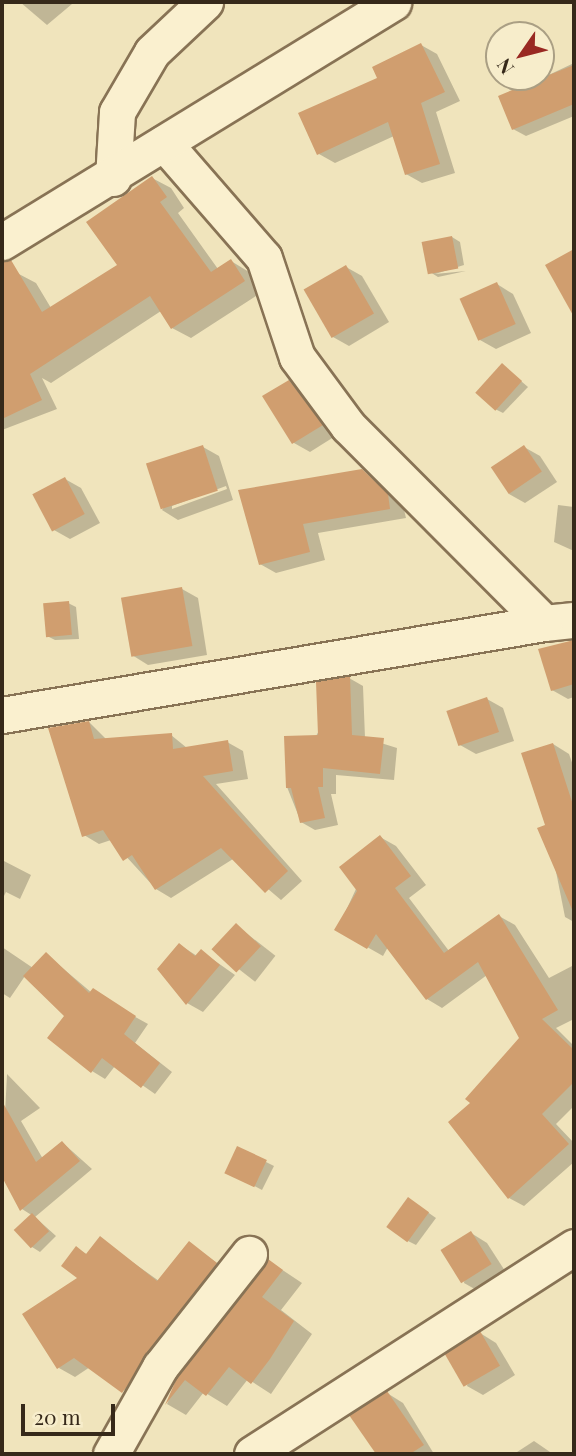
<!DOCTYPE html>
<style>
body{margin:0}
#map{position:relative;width:576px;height:1456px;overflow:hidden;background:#f0e4bc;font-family:"Playfair Display",serif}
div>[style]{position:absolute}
.shadow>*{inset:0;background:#0003;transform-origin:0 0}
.building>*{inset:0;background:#d09e6f;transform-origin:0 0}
.roads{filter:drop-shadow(2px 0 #887355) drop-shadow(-2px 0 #887355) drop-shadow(0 2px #887355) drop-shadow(0 -2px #887355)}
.minor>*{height:35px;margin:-17.5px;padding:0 17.5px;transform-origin:17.5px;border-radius:17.5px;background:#faf0cf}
span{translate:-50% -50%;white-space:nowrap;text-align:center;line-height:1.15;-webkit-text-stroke:6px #f7edcb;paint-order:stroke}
.frame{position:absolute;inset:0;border:4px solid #36291a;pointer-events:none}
.north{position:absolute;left:485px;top:21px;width:70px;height:70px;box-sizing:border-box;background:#f7edcb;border:2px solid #aa9f84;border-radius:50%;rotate:235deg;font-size:19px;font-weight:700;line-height:28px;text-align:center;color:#36291a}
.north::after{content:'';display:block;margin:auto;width:24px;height:32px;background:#992922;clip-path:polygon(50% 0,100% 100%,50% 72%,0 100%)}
.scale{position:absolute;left:21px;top:1404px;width:94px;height:32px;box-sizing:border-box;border:4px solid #36291a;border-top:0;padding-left:9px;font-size:21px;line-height:24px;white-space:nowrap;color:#36291a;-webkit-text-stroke:5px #f7edcb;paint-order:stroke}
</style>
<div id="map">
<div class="shadow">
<div style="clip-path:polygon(20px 2px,69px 2px,72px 4px,47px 25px)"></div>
<div style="clip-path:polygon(421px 45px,437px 54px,460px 101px,436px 112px,455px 173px,422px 183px,406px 174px,394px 136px,335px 163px,319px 154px)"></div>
<div style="clip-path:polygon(574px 63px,574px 116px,526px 136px,513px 129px,519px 89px)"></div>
<div style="clip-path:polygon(152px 178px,171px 188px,184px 208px,178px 213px,218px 269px,231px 261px,249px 272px,262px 292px,191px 338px,172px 328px,161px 311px,51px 383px,42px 378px,57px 409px,2px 430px,2px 370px,27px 364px,2px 320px,2px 282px,17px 273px,36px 283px,51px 308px,119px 265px)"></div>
<div style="clip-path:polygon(452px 237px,460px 242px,464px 265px,435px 274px,466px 271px,438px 277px,430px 272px)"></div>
<div style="clip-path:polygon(346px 267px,362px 276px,389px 322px,349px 346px,333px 337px)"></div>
<div style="clip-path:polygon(497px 284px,513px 294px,531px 333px,496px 349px,480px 340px)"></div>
<div style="clip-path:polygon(502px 365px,528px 387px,503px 413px,495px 409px)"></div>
<div style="clip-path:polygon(289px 382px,305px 391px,337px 435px,310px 452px,294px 443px,264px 396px)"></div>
<div style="clip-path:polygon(evenodd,203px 447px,219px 456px,233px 500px,178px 520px,162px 510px,203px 447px,226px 486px,227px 489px,172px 509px,172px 506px,226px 486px)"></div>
<div style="clip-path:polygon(524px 447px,540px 456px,557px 482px,525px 503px,509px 494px)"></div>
<div style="clip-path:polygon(362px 471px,403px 505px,406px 518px,318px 533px,325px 560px,276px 573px,260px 564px,240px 492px)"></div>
<div style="clip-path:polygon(65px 479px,81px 488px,100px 523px,70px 539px,54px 530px,34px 495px)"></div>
<div style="clip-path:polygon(558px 505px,574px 507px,574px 551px,554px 542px)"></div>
<div style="clip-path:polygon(182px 589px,198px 598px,207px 655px,148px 665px,132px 655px)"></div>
<div style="clip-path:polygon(68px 603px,76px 607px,79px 639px,55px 640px,47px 636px)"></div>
<div style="clip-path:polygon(574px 642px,574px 697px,568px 699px,552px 690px,540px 650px)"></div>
<div style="clip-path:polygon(349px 678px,363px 686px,365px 738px,397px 748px,394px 780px,336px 775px,336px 794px,331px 794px,338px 825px,315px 830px,301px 822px,287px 787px)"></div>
<div style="clip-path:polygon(487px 699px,503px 708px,514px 741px,476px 754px,460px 745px)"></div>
<div style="clip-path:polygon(89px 722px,107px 740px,171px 735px,187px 748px,227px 742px,243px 751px,248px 779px,216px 784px,302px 881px,281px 900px,233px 859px,171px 898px,156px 889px,111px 840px,99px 844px,84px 835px)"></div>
<div style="clip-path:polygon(553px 744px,569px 754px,574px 768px,574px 922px,565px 917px,547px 826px)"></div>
<div style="clip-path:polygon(380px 837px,396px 846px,426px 885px,409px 898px,449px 951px,499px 916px,515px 925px,549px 978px,574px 965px,574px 1019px,556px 1028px,574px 1046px,574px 1106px,556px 1124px,574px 1143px,574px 1162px,524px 1206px,509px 1198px,473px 1104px,521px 1039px,487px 975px,442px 1008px,427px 999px,388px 947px,383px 956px,337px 930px)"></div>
<div style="clip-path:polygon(2px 860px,31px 875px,20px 899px,6px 892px,2px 900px)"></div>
<div style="left:236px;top:925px;width:50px;height:33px;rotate:38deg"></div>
<div style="clip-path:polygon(180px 945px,197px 956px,201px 951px,235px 975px,203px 1012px,187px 1003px)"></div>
<div style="clip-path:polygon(2px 947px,33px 968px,46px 954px,92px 993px,148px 1024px,135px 1043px,172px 1072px,155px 1094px,115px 1066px,105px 1079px,92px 1071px,67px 1015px,25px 976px,10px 998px,2px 993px)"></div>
<div style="clip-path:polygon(7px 1074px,40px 1108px,21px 1121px,43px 1159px,63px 1143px,92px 1169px,35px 1217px,56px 1236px,40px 1252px,32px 1247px,33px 1216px,22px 1209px,2px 1174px)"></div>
<div style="clip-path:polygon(266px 1162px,274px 1166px,262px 1190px,235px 1176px)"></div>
<div style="clip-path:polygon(416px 1204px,436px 1218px,416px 1245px,408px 1241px)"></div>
<div style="clip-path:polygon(471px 1233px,487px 1243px,507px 1274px,480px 1292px,464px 1283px)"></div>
<div style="clip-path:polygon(100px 1239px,159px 1281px,189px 1243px,231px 1273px,139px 1400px,90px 1367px,75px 1377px,59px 1368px,80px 1278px,76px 1248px,88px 1255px)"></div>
<div style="clip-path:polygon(269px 1261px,302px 1283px,281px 1310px,312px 1334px,271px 1394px,248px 1379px,227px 1406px,204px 1392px,186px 1415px,167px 1404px,178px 1379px)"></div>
<div style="clip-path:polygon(480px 1333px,496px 1343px,515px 1375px,483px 1395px,467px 1386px)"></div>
<div style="clip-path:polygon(387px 1393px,403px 1403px,434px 1454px,378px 1454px,352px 1416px)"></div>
<div style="clip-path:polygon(534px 1441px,553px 1454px,514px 1454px)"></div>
</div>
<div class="building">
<div style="clip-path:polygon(421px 43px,445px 92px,421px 103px,440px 164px,405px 175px,388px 122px,317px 155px,298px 113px,377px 78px,372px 67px)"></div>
<div style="clip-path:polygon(574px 65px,574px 104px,512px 130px,498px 96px,517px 88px,513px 77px,544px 77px)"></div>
<div style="clip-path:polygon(152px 176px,167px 197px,160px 202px,211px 272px,231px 259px,245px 281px,171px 329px,150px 296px,30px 374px,42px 400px,2px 419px,2px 262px,11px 260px,42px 312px,117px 265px,86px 222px)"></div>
<div style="left:452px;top:236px;width:33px;height:31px;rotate:79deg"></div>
<div style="clip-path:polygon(574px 249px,574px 317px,545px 265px)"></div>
<div style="left:346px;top:265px;width:56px;height:49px;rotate:60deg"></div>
<div style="left:497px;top:282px;width:46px;height:41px;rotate:66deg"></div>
<div style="left:502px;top:363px;width:27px;height:40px;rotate:42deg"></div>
<div style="clip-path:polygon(289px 380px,323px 425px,292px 444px,262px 396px)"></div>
<div style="left:203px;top:445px;width:48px;height:60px;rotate:72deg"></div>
<div style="left:524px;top:445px;width:32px;height:40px;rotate:56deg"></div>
<div style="clip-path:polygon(362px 469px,388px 494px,390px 509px,303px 524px,310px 552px,259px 565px,238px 490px)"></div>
<div style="left:65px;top:477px;width:42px;height:37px;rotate:62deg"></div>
<div style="left:182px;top:587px;width:60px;height:62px;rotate:80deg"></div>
<div style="left:69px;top:601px;width:34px;height:26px;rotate:85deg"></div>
<div style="clip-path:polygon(574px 640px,574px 684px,551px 691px,538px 649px)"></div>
<div style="clip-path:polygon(350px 676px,352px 735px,384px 738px,380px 774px,323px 768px,323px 787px,318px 787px,325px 818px,300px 823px,291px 788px,286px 788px,284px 736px,318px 735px,316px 682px)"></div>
<div style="left:487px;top:697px;width:37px;height:43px;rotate:71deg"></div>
<div style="clip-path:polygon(89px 721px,94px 739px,172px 733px,173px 749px,228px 740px,233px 771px,203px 776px,288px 871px,265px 893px,221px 848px,155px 890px,132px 855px,123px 861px,103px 830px,82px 837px,48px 728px)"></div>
<div style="clip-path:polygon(553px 743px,574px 808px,574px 914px,537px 828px,545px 825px,521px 753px)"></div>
<div style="clip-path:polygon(380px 835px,411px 876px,395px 888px,444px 953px,499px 914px,558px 1010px,542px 1019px,574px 1050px,574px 1082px,542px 1114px,569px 1144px,508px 1199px,448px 1122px,470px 1103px,465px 1099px,519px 1038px,478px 962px,426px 1000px,376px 934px,367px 949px,334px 930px,357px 891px,339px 867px)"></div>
<div style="left:236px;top:923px;width:34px;height:36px;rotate:43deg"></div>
<div style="clip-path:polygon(179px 943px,195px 956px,201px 949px,220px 965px,186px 1005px,157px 969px)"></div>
<div style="clip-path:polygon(46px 952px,89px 993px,93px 988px,136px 1016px,124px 1034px,160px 1063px,141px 1088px,102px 1058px,91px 1073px,47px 1038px,64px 1016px,23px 976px)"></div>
<div style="clip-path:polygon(2px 1101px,36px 1162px,62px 1141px,80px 1161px,20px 1211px,2px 1177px)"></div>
<div style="left:237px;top:1146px;width:33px;height:30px;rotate:25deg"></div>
<div style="left:408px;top:1197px;width:26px;height:37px;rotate:36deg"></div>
<div style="left:32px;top:1213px;width:25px;height:25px;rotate:47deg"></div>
<div style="left:471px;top:1231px;width:39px;height:36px;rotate:58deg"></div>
<div style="clip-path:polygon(100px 1236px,157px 1281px,189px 1241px,217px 1263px,122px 1393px,74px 1358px,57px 1369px,22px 1314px,77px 1278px,61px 1266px,76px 1246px,86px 1254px)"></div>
<div style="clip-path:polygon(268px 1259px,283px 1270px,262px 1297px,294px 1321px,270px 1359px,251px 1384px,229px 1367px,206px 1396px,185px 1380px,165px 1405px,177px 1378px)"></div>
<div style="left:480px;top:1331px;width:40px;height:42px;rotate:60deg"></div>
<div style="clip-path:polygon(387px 1391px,424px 1445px,410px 1454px,376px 1454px,349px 1415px)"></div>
</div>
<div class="roads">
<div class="minor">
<div style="left:164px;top:143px;width:152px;rotate:49deg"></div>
<div style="left:264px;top:258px;width:104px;rotate:71.6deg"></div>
<div style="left:297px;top:357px;width:86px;rotate:53.5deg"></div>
<div style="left:348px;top:426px;width:278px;rotate:45.1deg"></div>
<div style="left:544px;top:623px;width:30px;rotate:-6deg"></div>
<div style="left:113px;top:178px;width:66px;rotate:-86.5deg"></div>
<div style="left:117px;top:112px;width:69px;rotate:-59.7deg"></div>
<div style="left:152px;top:52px;width:73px;rotate:-43.3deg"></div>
<div style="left:2px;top:242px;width:459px;rotate:-31.5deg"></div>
<div style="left:2px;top:715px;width:550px;rotate:-9.63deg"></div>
<div style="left:111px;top:1454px;width:100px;rotate:-60.6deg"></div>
<div style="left:160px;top:1367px;width:144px;rotate:-51.8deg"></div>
<div style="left:252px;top:1454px;width:383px;rotate:-32.7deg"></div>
</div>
</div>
<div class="frame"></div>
<div class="north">N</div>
<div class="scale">20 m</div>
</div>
